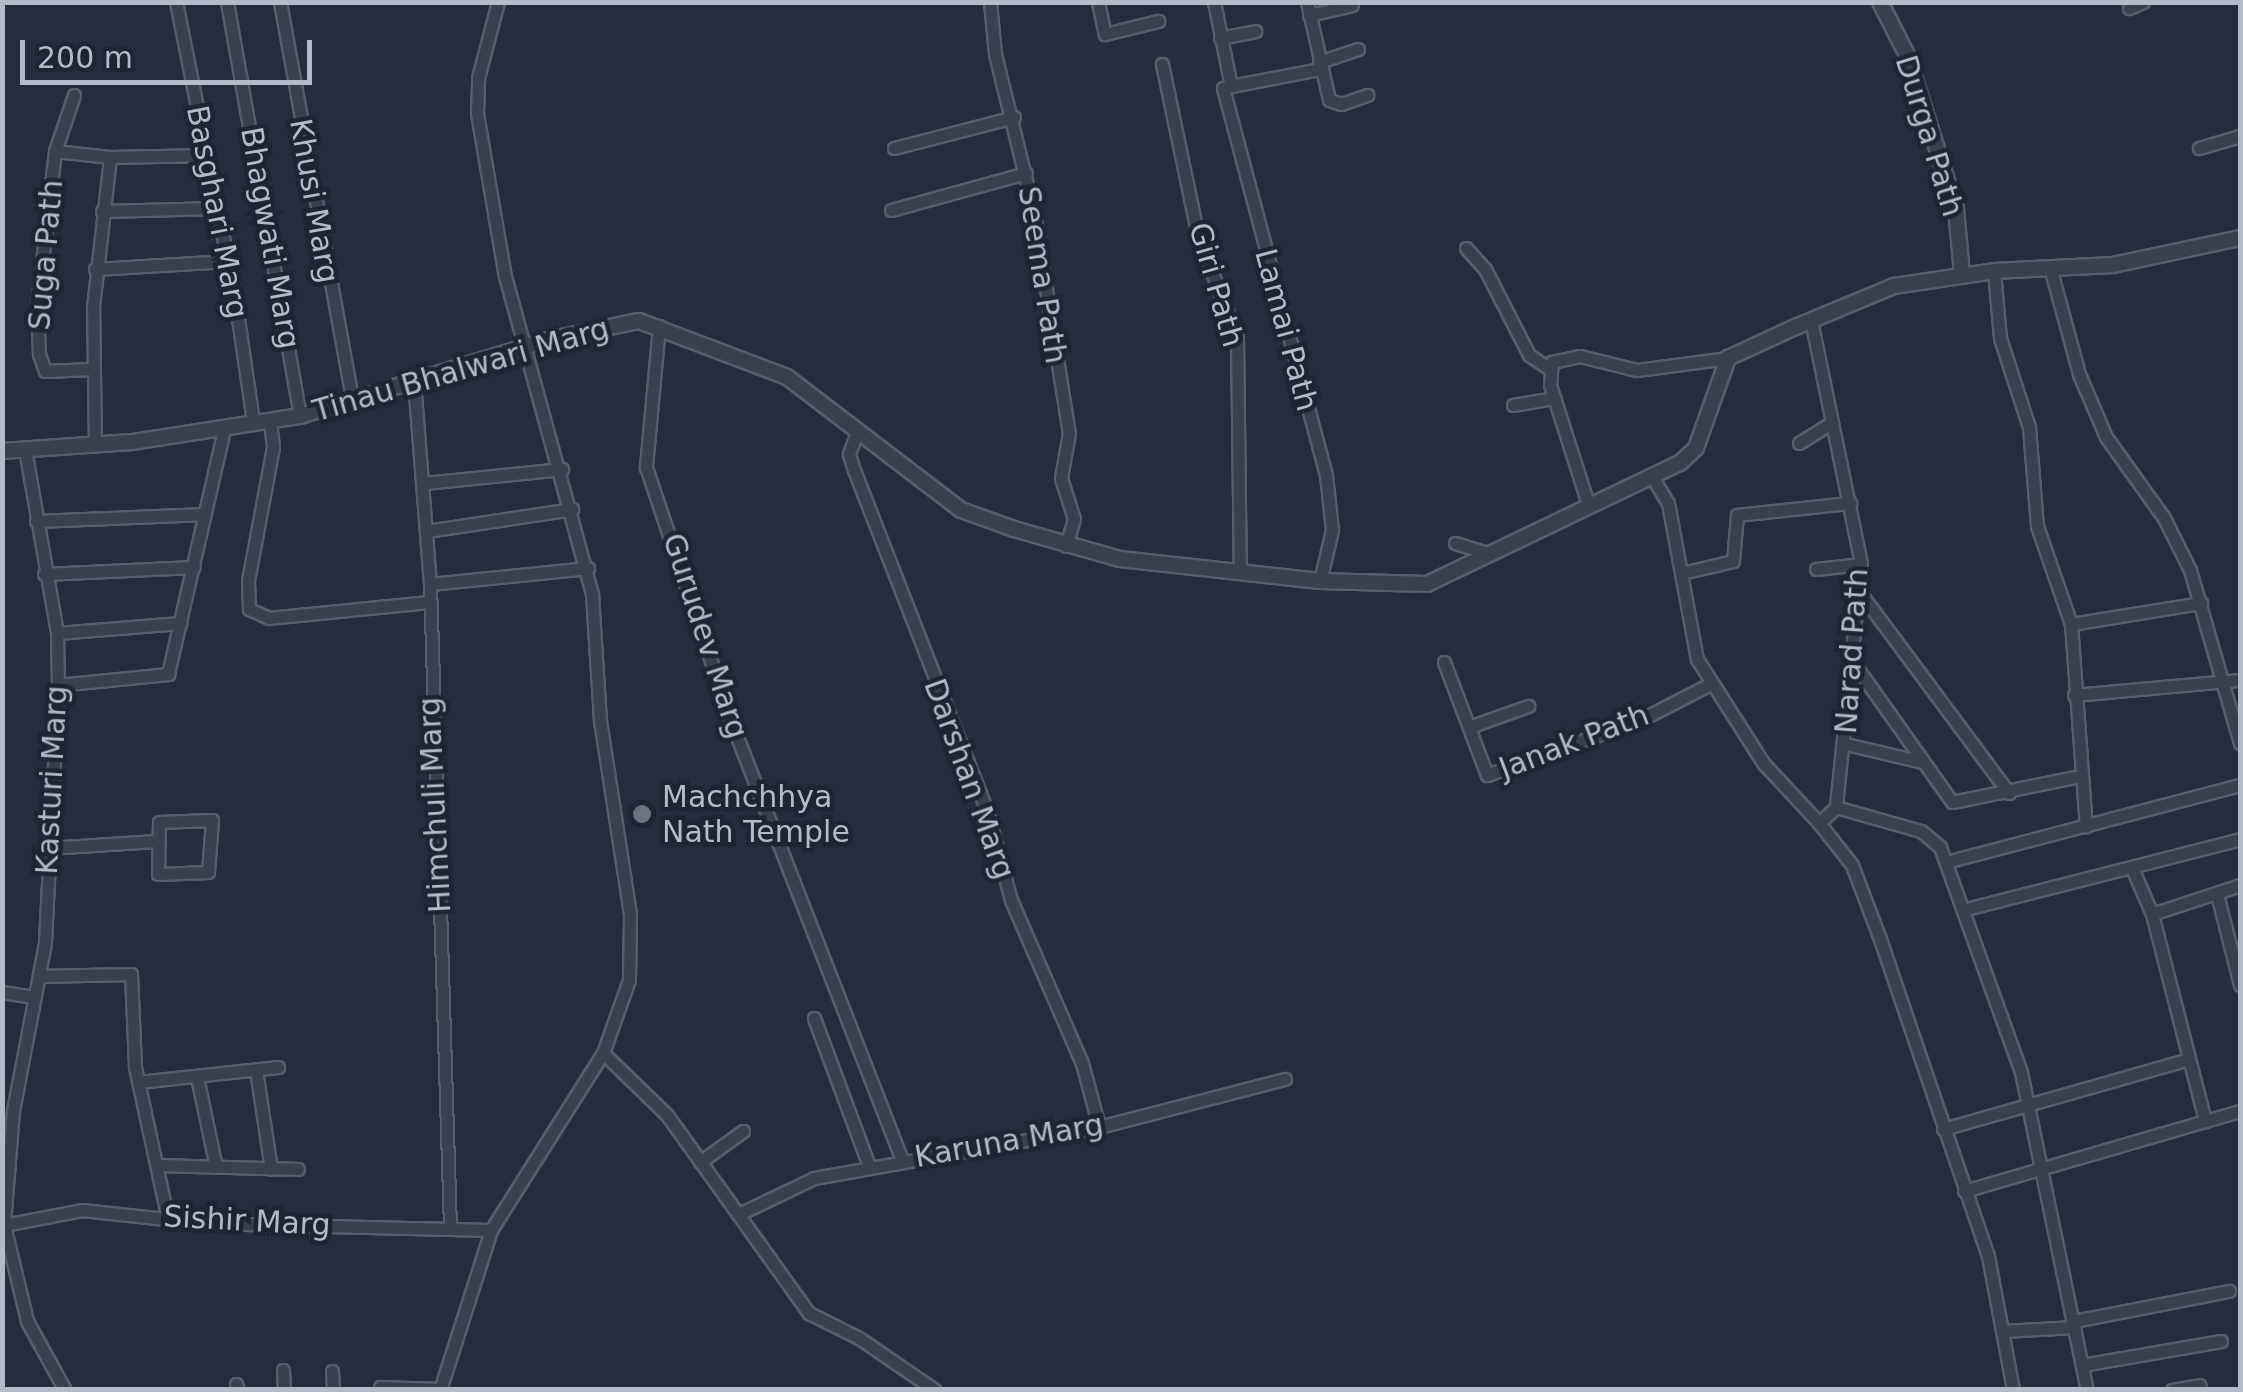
<!DOCTYPE html>
<style>
body{margin:0}
#map{position:relative;width:2243px;height:1392px;overflow:hidden;background:#252d3c;font-family:"DejaVu Sans",sans-serif}
div>[style]{position:absolute}
.roads{filter:drop-shadow(2px 0 #575d6a) drop-shadow(-2px 0 #575d6a) drop-shadow(0 2px #575d6a) drop-shadow(0 -2px #575d6a)}
.minor>*{height:11px;margin:-5.5px;padding:0 5.5px;transform-origin:5.5px;border-radius:5.5px;background:#393f4c}
.tertiary>*{height:14px;margin:-7px;padding:0 7px;transform-origin:7px;border-radius:7px;background:#393f4c}
.dots>*{width:28px;height:28px;translate:-50% -50%;box-sizing:border-box;border:5px solid #1e2431;border-radius:50%}
span{translate:-50% -50%;white-space:nowrap;text-align:center;line-height:1.15;-webkit-text-stroke:9px #1e2431;paint-order:stroke}
.street-label{font-size:30px;color:#b5bac8}
.poi-label{font-size:30px;color:#b5bac8}
.left{translate:0 -50%;text-align:left}
.frame{position:absolute;inset:0;border:5px solid #b5bac8;pointer-events:none}
.scale{position:absolute;left:20px;top:40px;width:292px;height:45px;box-sizing:border-box;border:5px solid #b5bac8;border-top:0;padding-left:12px;font-size:30px;line-height:35px;white-space:nowrap;color:#b5bac8;-webkit-text-stroke:8px #1e2431;paint-order:stroke}
</style>
<div id="map">
<div class="roads">
<div class="minor">
<div style="left:176px;top:2px;width:295px;rotate:78.7deg"></div>
<div style="left:234px;top:291px;width:132px;rotate:81.7deg"></div>
<div style="left:227px;top:2px;width:420px;rotate:80deg"></div>
<div style="left:280px;top:2px;width:404px;rotate:79.7deg"></div>
<div style="left:990px;top:2px;width:52px;rotate:84.5deg"></div>
<div style="left:995px;top:54px;width:164px;rotate:76.2deg"></div>
<div style="left:1034px;top:213px;width:223px;rotate:81deg"></div>
<div style="left:1069px;top:433px;width:46px;rotate:100.1deg"></div>
<div style="left:1061px;top:478px;width:43px;rotate:72.4deg"></div>
<div style="left:1074px;top:519px;width:28px;rotate:107deg"></div>
<div style="left:1098px;top:2px;width:33px;rotate:78deg"></div>
<div style="left:1105px;top:34px;width:55px;rotate:-13.8deg"></div>
<div style="left:1214px;top:2px;width:86px;rotate:78.6deg"></div>
<div style="left:1231px;top:86px;width:91px;rotate:-10.8deg"></div>
<div style="left:1307px;top:2px;width:100px;rotate:77.3deg"></div>
<div style="left:1329px;top:100px;width:13px;rotate:18deg"></div>
<div style="left:1341px;top:104px;width:28px;rotate:-19deg"></div>
<div style="left:2129px;top:8px;width:15px;rotate:-23deg"></div>
<div style="left:1309px;top:15px;width:44px;rotate:-13.1deg"></div>
<div style="left:1220px;top:38px;width:36px;rotate:-11deg"></div>
<div style="left:1319px;top:62px;width:41px;rotate:-18.4deg"></div>
<div style="left:1162px;top:64px;width:176px;rotate:78.2deg"></div>
<div style="left:1198px;top:236px;width:108px;rotate:68.9deg"></div>
<div style="left:1237px;top:337px;width:232px;rotate:89.3deg"></div>
<div style="left:1231px;top:86px;width:8px;rotate:166deg"></div>
<div style="left:1223px;top:88px;width:400px;rotate:75.1deg"></div>
<div style="left:1326px;top:475px;width:55px;rotate:83.8deg"></div>
<div style="left:1332px;top:530px;width:52px;rotate:103.2deg"></div>
<div style="left:74px;top:95px;width:59px;rotate:108.7deg"></div>
<div style="left:55px;top:151px;width:155px;rotate:96.7deg"></div>
<div style="left:37px;top:305px;width:49px;rotate:87.7deg"></div>
<div style="left:39px;top:354px;width:18px;rotate:71deg"></div>
<div style="left:45px;top:371px;width:46px;rotate:-2.5deg"></div>
<div style="left:894px;top:148px;width:124px;rotate:-14.5deg"></div>
<div style="left:2199px;top:148px;width:43px;rotate:-16.3deg"></div>
<div style="left:55px;top:151px;width:55px;rotate:6.2deg"></div>
<div style="left:891px;top:210px;width:140px;rotate:-15.3deg"></div>
<div style="left:102px;top:211px;width:116px;rotate:-1.5deg"></div>
<div style="left:1466px;top:248px;width:28px;rotate:48deg"></div>
<div style="left:1485px;top:269px;width:97px;rotate:62.9deg"></div>
<div style="left:1529px;top:355px;width:23px;rotate:34deg"></div>
<div style="left:2050px;top:267px;width:111px;rotate:74.8deg"></div>
<div style="left:2079px;top:374px;width:69px;rotate:66.8deg"></div>
<div style="left:2106px;top:437px;width:100px;rotate:54.4deg"></div>
<div style="left:2164px;top:518px;width:58px;rotate:63.4deg"></div>
<div style="left:2190px;top:570px;width:180px;rotate:73.9deg"></div>
<div style="left:95px;top:269px;width:133px;rotate:-3.4deg"></div>
<div style="left:1994px;top:271px;width:67px;rotate:84.9deg"></div>
<div style="left:2000px;top:338px;width:94px;rotate:72deg"></div>
<div style="left:2029px;top:427px;width:99px;rotate:85.4deg"></div>
<div style="left:2037px;top:526px;width:104px;rotate:70.9deg"></div>
<div style="left:2071px;top:624px;width:203px;rotate:85.8deg"></div>
<div style="left:1811px;top:320px;width:249px;rotate:78.4deg"></div>
<div style="left:1861px;top:564px;width:244px;rotate:95.9deg"></div>
<div style="left:659px;top:326px;width:142px;rotate:95.3deg"></div>
<div style="left:646px;top:467px;width:271px;rotate:71.5deg"></div>
<div style="left:732px;top:724px;width:468px;rotate:68.7deg"></div>
<div style="left:414px;top:381px;width:204px;rotate:85.5deg"></div>
<div style="left:430px;top:584px;width:645px;rotate:88.22deg"></div>
<div style="left:1513px;top:405px;width:42px;rotate:-9.7deg"></div>
<div style="left:270px;top:422px;width:25px;rotate:83deg"></div>
<div style="left:273px;top:447px;width:136px;rotate:100.6deg"></div>
<div style="left:248px;top:581px;width:28px;rotate:88deg"></div>
<div style="left:249px;top:609px;width:22px;rotate:24deg"></div>
<div style="left:269px;top:618px;width:160px;rotate:-5.7deg"></div>
<div style="left:858px;top:430px;width:26px;rotate:111deg"></div>
<div style="left:849px;top:454px;width:17px;rotate:73deg"></div>
<div style="left:854px;top:470px;width:366px;rotate:68.7deg"></div>
<div style="left:987px;top:811px;width:92px;rotate:74.9deg"></div>
<div style="left:1011px;top:900px;width:178px;rotate:66.5deg"></div>
<div style="left:1082px;top:1063px;width:66px;rotate:75.1deg"></div>
<div style="left:1799px;top:443px;width:38px;rotate:-32deg"></div>
<div style="left:95px;top:444px;width:137px;rotate:-90.8deg"></div>
<div style="left:93px;top:307px;width:151px;rotate:-83.5deg"></div>
<div style="left:110px;top:157px;width:98px;rotate:-1.2deg"></div>
<div style="left:25px;top:449px;width:187px;rotate:80.1deg"></div>
<div style="left:57px;top:633px;width:52px;rotate:88.9deg"></div>
<div style="left:58px;top:685px;width:258px;rotate:92.9deg"></div>
<div style="left:45px;top:943px;width:170px;rotate:100.8deg"></div>
<div style="left:13px;top:1110px;width:115px;rotate:94.5deg"></div>
<div style="left:4px;top:1225px;width:99px;rotate:76.5deg"></div>
<div style="left:27px;top:1321px;width:79px;rotate:61.2deg"></div>
<div style="left:1654px;top:480px;width:27px;rotate:59deg"></div>
<div style="left:1668px;top:503px;width:159px;rotate:79.5deg"></div>
<div style="left:1697px;top:659px;width:125px;rotate:57.5deg"></div>
<div style="left:1764px;top:764px;width:81px;rotate:47deg"></div>
<div style="left:1819px;top:823px;width:23px;rotate:-43deg"></div>
<div style="left:1836px;top:807px;width:88px;rotate:15.8deg"></div>
<div style="left:1921px;top:831px;width:25px;rotate:40deg"></div>
<div style="left:1940px;top:847px;width:239px;rotate:70.2deg"></div>
<div style="left:2021px;top:1072px;width:325px;rotate:78.3deg"></div>
<div style="left:424px;top:483px;width:139px;rotate:-5.8deg"></div>
<div style="left:1589px;top:507px;width:128px;rotate:-107.7deg"></div>
<div style="left:1550px;top:385px;width:23px;rotate:-85deg"></div>
<div style="left:1552px;top:362px;width:29px;rotate:-12deg"></div>
<div style="left:1580px;top:356px;width:59px;rotate:13.8deg"></div>
<div style="left:1637px;top:370px;width:92px;rotate:-7.5deg"></div>
<div style="left:36px;top:521px;width:169px;rotate:-2.4deg"></div>
<div style="left:427px;top:531px;width:147px;rotate:-8.6deg"></div>
<div style="left:1455px;top:543px;width:34px;rotate:17deg"></div>
<div style="left:1816px;top:569px;width:45px;rotate:-6.3deg"></div>
<div style="left:1682px;top:573px;width:52px;rotate:-13.2deg"></div>
<div style="left:1733px;top:561px;width:46px;rotate:-85deg"></div>
<div style="left:1737px;top:515px;width:114px;rotate:-6.1deg"></div>
<div style="left:44px;top:574px;width:150px;rotate:-2.7deg"></div>
<div style="left:430px;top:584px;width:159px;rotate:-5.8deg"></div>
<div style="left:1861px;top:594px;width:248px;rotate:53.4deg"></div>
<div style="left:2071px;top:624px;width:132px;rotate:-9.2deg"></div>
<div style="left:57px;top:633px;width:124px;rotate:-4.6deg"></div>
<div style="left:1444px;top:662px;width:121px;rotate:69.2deg"></div>
<div style="left:1487px;top:775px;width:165px;rotate:-19.9deg"></div>
<div style="left:1642px;top:719px;width:76px;rotate:-27.2deg"></div>
<div style="left:1855px;top:665px;width:168px;rotate:54.7deg"></div>
<div style="left:1952px;top:802px;width:131px;rotate:-11.5deg"></div>
<div style="left:58px;top:685px;width:111px;rotate:-5.7deg"></div>
<div style="left:168px;top:674px;width:251px;rotate:-77.1deg"></div>
<div style="left:2074px;top:695px;width:167px;rotate:-5.2deg"></div>
<div style="left:1469px;top:727px;width:63px;rotate:-19.6deg"></div>
<div style="left:1846px;top:744px;width:79px;rotate:13.2deg"></div>
<div style="left:212px;top:820px;width:52px;rotate:94.4deg"></div>
<div style="left:208px;top:872px;width:50px;rotate:177.7deg"></div>
<div style="left:158px;top:874px;width:52px;rotate:-88.9deg"></div>
<div style="left:159px;top:822px;width:53px;rotate:-2.2deg"></div>
<div style="left:1819px;top:823px;width:53px;rotate:51.8deg"></div>
<div style="left:1852px;top:865px;width:79px;rotate:69.3deg"></div>
<div style="left:1880px;top:939px;width:335px;rotate:71.2deg"></div>
<div style="left:1988px;top:1256px;width:136px;rotate:79.4deg"></div>
<div style="left:48px;top:848px;width:108px;rotate:-3.7deg"></div>
<div style="left:1946px;top:862px;width:304px;rotate:-14.7deg"></div>
<div style="left:2132px;top:868px;width:50px;rotate:66.5deg"></div>
<div style="left:2152px;top:914px;width:214px;rotate:75.6deg"></div>
<div style="left:2217px;top:894px;width:94px;rotate:75.8deg"></div>
<div style="left:1966px;top:909px;width:283px;rotate:-14.3deg"></div>
<div style="left:2152px;top:914px;width:93px;rotate:-18.2deg"></div>
<div style="left:40px;top:976px;width:91px;rotate:-1.3deg"></div>
<div style="left:131px;top:974px;width:93px;rotate:87.5deg"></div>
<div style="left:135px;top:1067px;width:156px;rotate:77.8deg"></div>
<div style="left:2px;top:992px;width:32px;rotate:9deg"></div>
<div style="left:814px;top:1018px;width:158px;rotate:69.6deg"></div>
<div style="left:603px;top:1053px;width:89px;rotate:44.1deg"></div>
<div style="left:667px;top:1115px;width:244px;rotate:54.4deg"></div>
<div style="left:809px;top:1313px;width:56px;rotate:26.6deg"></div>
<div style="left:859px;top:1338px;width:92px;rotate:34.4deg"></div>
<div style="left:256px;top:1070px;width:100px;rotate:81.4deg"></div>
<div style="left:197px;top:1077px;width:92px;rotate:78.1deg"></div>
<div style="left:138px;top:1082px;width:141px;rotate:-6.1deg"></div>
<div style="left:1943px;top:1129px;width:253px;rotate:-15.9deg"></div>
<div style="left:700px;top:1162px;width:53px;rotate:-35.8deg"></div>
<div style="left:158px;top:1165px;width:140px;rotate:1.6deg"></div>
<div style="left:1964px;top:1191px;width:287px;rotate:-16.2deg"></div>
<div style="left:739px;top:1214px;width:83px;rotate:-25.6deg"></div>
<div style="left:814px;top:1178px;width:290px;rotate:-10.1deg"></div>
<div style="left:1099px;top:1127px;width:192px;rotate:-14.5deg"></div>
<div style="left:4px;top:1225px;width:79px;rotate:-10.9deg"></div>
<div style="left:82px;top:1210px;width:122px;rotate:6.1deg"></div>
<div style="left:203px;top:1223px;width:288px;rotate:1.4deg"></div>
<div style="left:2074px;top:1321px;width:158px;rotate:-11deg"></div>
<div style="left:2002px;top:1331px;width:73px;rotate:-3.1deg"></div>
<div style="left:2082px;top:1365px;width:141px;rotate:-9.8deg"></div>
<div style="left:283px;top:1370px;width:20px;rotate:87deg"></div>
<div style="left:332px;top:1371px;width:19px;rotate:87deg"></div>
<div style="left:236px;top:1384px;width:6px;rotate:72deg"></div>
<div style="left:380px;top:1387px;width:60px;rotate:1.9deg"></div>
<div style="left:440px;top:1390px;width:168px;rotate:-72.3deg"></div>
<div style="left:491px;top:1230px;width:209px;rotate:-57.7deg"></div>
<div style="left:603px;top:1053px;width:77px;rotate:-70.4deg"></div>
<div style="left:629px;top:980px;width:66px;rotate:-89.1deg"></div>
<div style="left:630px;top:914px;width:195px;rotate:-98.8deg"></div>
<div style="left:600px;top:721px;width:127px;rotate:-93.6deg"></div>
<div style="left:592px;top:594px;width:329px;rotate:-105.3deg"></div>
<div style="left:505px;top:277px;width:166px;rotate:-99.7deg"></div>
<div style="left:477px;top:113px;width:35px;rotate:-88deg"></div>
<div style="left:478px;top:78px;width:79px;rotate:-75.3deg"></div>
<div style="left:2172px;top:1390px;width:28px;rotate:-10deg"></div>
</div>
<div class="tertiary">
<div style="left:1880px;top:2px;width:62px;rotate:63deg"></div>
<div style="left:1908px;top:57px;width:159px;rotate:72.5deg"></div>
<div style="left:1956px;top:209px;width:65px;rotate:84.7deg"></div>
<div style="left:2px;top:451px;width:130px;rotate:-4deg"></div>
<div style="left:132px;top:442px;width:170px;rotate:-8.8deg"></div>
<div style="left:300px;top:416px;width:258px;rotate:-17.1deg"></div>
<div style="left:547px;top:340px;width:94px;rotate:-11.7deg"></div>
<div style="left:639px;top:321px;width:158px;rotate:20.7deg"></div>
<div style="left:787px;top:377px;width:219px;rotate:37.4deg"></div>
<div style="left:961px;top:510px;width:56px;rotate:19.7deg"></div>
<div style="left:1014px;top:529px;width:110px;rotate:15.8deg"></div>
<div style="left:1120px;top:559px;width:201px;rotate:6.3deg"></div>
<div style="left:1320px;top:581px;width:107px;rotate:1.6deg"></div>
<div style="left:1427px;top:584px;width:280px;rotate:-25.6deg"></div>
<div style="left:1680px;top:463px;width:22px;rotate:-43deg"></div>
<div style="left:1696px;top:448px;width:96px;rotate:-70.4deg"></div>
<div style="left:1728px;top:358px;width:72px;rotate:-24.8deg"></div>
<div style="left:1793px;top:328px;width:109px;rotate:-22.6deg"></div>
<div style="left:1894px;top:286px;width:101px;rotate:-8.5deg"></div>
<div style="left:1994px;top:271px;width:119px;rotate:-2.9deg"></div>
<div style="left:2113px;top:265px;width:130px;rotate:-12deg"></div>
</div>
</div>
<div class="dots">
<div style="left:642px;top:814px;background:#6b7280"></div>
</div>
<div class="street-label">
<span style="left:1929px;top:136px;rotate:73deg">Durga Path</span>
<span style="left:314px;top:201px;rotate:80deg">Khusi Marg</span>
<span style="left:217px;top:212px;rotate:79deg">Basghari Marg</span>
<span style="left:270px;top:238px;rotate:80deg">Bhagwati Marg</span>
<span style="left:46px;top:255px;rotate:-85deg">Suga Path</span>
<span style="left:1042px;top:275px;rotate:81deg">Seema Path</span>
<span style="left:1216px;top:285px;rotate:74deg">Giri Path</span>
<span style="left:1286px;top:330px;rotate:75deg">Lamai Path</span>
<span style="left:461px;top:370px;rotate:-16deg">Tinau Bhalwari Marg</span>
<span style="left:705px;top:636px;rotate:72deg">Gurudev Marg</span>
<span style="left:1852px;top:651px;rotate:-86deg">Narad Path</span>
<span style="left:1574px;top:742px;rotate:-21deg">Janak Path</span>
<span style="left:969px;top:779px;rotate:70deg">Darshan Marg</span>
<span style="left:52px;top:780px;rotate:-87deg">Kasturi Marg</span>
<span style="left:435px;top:805px;rotate:-93deg">Himchuli Marg</span>
<span style="left:1009px;top:1141px;rotate:-10deg">Karuna Marg</span>
<span style="left:247px;top:1221px;rotate:3deg">Sishir Marg</span>
</div>
<div class="poi-label">
<span class="left" style="left:662px;top:814px">Machchhya<br>Nath Temple</span>
</div>
<div class="frame"></div>
<div class="scale">200 m</div>
</div>
